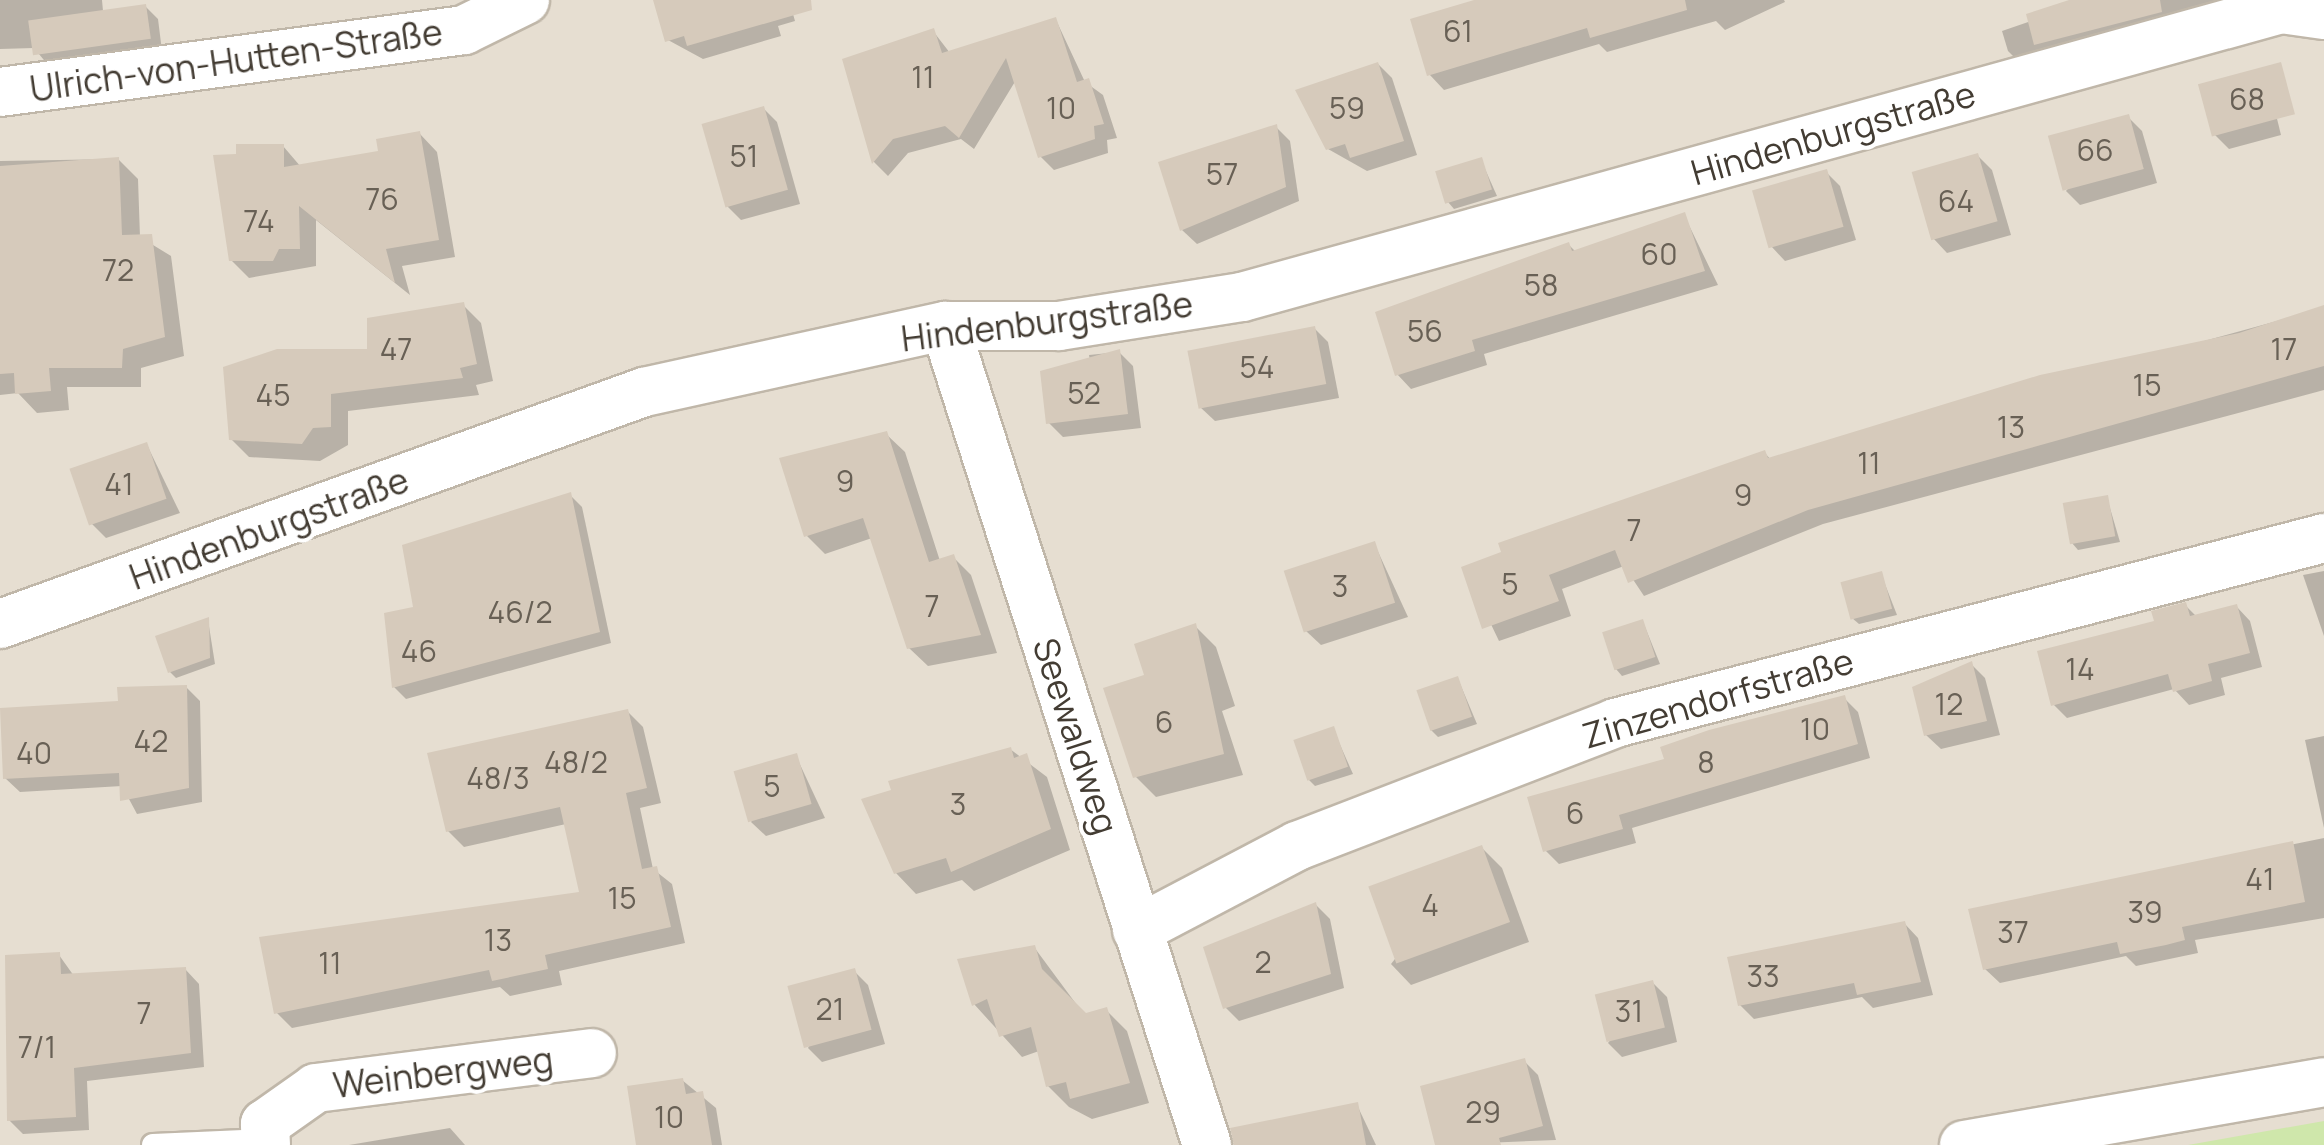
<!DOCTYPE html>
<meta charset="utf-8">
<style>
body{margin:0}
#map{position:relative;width:2324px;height:1145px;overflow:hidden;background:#f2ece3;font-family:Manrope,sans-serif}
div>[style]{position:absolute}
.residential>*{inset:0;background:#e6ded1;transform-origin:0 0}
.green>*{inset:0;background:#cfe7ab}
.shadow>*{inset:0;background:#0003}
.building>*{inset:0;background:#d6cabb;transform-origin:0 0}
.roads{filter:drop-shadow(2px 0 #c0b7a9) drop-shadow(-2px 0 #c0b7a9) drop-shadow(0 2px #c0b7a9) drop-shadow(0 -2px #c0b7a9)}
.service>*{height:22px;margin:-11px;padding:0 11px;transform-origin:11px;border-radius:11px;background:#fff}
.minor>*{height:48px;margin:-24px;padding:0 24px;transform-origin:24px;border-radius:24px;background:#fff}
span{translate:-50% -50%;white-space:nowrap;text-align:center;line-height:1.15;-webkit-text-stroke:8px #fff;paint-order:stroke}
.number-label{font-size:30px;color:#686055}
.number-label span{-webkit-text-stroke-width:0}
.street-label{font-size:35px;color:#433c33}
</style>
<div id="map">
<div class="residential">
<div style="left:0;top:0;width:2324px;height:1145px"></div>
</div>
<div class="green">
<div style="clip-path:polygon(2324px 1121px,2324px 1145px,2188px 1145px)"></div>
</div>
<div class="shadow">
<div style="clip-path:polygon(0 0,102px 0,103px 11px,145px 6px,158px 19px,162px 51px,48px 65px,34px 48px,0 49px)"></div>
<div style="clip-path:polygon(656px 0,789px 0,795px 21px,778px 26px,781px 36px,703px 59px,668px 40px)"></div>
<div style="clip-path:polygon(1483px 0,1784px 0,1785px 2px,1725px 30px,1716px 21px,1607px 52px,1599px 44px,1444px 90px,1429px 74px)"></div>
<div style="clip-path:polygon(2093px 0,2220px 0,2015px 58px,2008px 51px,2002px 31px)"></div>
<div style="clip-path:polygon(1056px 20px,1085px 82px,1103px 95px,1117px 138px,1107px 140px,1108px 153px,1054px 170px,1040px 156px,1016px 80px,974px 149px,961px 139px,908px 153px,888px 176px,874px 162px,845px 61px,933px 31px,950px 53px)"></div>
<div style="clip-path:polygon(1378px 64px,1392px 78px,1417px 155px,1367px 171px,1328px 149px)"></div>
<div style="clip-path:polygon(2269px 86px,2281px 135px,2229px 149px,2215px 135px)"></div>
<div style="clip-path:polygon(763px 108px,777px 122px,800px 204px,741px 220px,727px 206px)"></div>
<div style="clip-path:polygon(2128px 117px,2142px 131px,2157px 183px,2080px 205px,2066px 191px)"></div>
<div style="clip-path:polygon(1276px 127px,1290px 141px,1299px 201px,1197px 244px,1182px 230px)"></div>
<div style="clip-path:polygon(420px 134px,437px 152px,455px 257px,402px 266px,410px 295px,316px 220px,316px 266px,249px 278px,231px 260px,239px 156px,283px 146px,301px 167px,381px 153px)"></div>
<div style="clip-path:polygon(1978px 156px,1992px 170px,2011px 235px,1947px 253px,1933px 238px)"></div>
<div style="clip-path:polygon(118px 159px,138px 179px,140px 237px,171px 256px,184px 356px,141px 368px,141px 387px,67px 387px,69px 410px,37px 413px,18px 393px,0 395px,0 161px)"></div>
<div style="clip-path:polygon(1481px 160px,1497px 196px,1454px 209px,1448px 202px)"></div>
<div style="clip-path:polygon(1826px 172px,1840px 186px,1856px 240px,1785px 261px,1771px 246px)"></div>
<div style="clip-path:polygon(1684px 215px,1718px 285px,1484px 354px,1487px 365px,1411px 389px,1397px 374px,1569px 245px,1576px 252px)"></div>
<div style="clip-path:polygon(463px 305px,481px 323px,493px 381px,476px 385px,479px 395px,348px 411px,348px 445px,320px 461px,249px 457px,231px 439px)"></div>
<div style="clip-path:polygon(2324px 308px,2324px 390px,1823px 524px,1644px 596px,1624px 566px,1562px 589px,1571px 616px,1499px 641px,1464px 568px,1764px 452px,1771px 460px)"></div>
<div style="clip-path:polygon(1314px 328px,1328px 342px,1339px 398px,1215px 421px,1200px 407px)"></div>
<div style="clip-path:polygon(1119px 352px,1133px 366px,1141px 428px,1063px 437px,1049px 423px,1091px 367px,1089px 355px)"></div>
<div style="clip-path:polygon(886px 434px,905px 452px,940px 561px,953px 557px,971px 575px,997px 653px,928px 666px,909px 648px,872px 538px,825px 554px,807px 536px)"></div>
<div style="clip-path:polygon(147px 445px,180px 513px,106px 538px,92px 524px)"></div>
<div style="clip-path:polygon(570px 495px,582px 507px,611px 643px,406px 699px,394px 687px,416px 609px)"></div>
<div style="clip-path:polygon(2107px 498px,2120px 542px,2078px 550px,2072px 543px)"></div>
<div style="clip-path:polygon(1374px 543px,1408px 617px,1321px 645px,1306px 631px)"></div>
<div style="clip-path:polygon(2324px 571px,2324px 636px,2303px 575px)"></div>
<div style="clip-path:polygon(1881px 574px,1897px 615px,1859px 624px,1852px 618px)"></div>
<div style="clip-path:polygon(2185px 605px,2197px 617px,2236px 606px,2250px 621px,2262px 667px,2221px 678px,2225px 695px,2189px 705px,2174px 689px,2067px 718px,2053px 704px)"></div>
<div style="clip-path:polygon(208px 620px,215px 664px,176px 678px,170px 672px)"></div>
<div style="clip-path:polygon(1643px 622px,1660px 664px,1622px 676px,1616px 669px)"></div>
<div style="clip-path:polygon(1195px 626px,1216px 647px,1235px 706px,1222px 711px,1243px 775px,1156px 797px,1135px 776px,1147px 676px)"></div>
<div style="clip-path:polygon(1971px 664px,1985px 678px,2000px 735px,1941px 749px,1926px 735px)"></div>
<div style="clip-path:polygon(1458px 679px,1477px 724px,1438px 737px,1431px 730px)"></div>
<div style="clip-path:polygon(186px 687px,200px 701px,202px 802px,137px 814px,122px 786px,20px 792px,5px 778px,120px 704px)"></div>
<div style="clip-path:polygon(1844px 698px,1858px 712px,1870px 758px,1632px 828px,1636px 843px,1559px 864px,1545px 850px,1667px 761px)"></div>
<div style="clip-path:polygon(627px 711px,643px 727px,661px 803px,640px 808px,653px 869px,672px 884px,685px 943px,559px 971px,562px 985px,510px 996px,500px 987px,292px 1028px,276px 1012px,582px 895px,566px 824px,464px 847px,448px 831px)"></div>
<div style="clip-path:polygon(1333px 729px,1353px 774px,1315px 786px,1309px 780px)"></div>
<div style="clip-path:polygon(2324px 736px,2324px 828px,2305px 740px)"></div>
<div style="clip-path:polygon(1010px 749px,1047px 777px,1070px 850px,974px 891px,962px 880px,916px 894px,896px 873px,865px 800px)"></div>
<div style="clip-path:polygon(796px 756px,825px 818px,766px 836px,751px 822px)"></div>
<div style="clip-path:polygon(2324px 838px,2324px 918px,2195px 940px,2198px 953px,2136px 966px,2126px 956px,2000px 983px,1985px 969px,1971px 911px)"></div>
<div style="clip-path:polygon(1482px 848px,1502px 868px,1529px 942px,1411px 985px,1391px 964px)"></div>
<div style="clip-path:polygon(1316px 905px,1330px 919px,1344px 988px,1239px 1021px,1225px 1007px)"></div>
<div style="clip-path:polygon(1904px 923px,1918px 938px,1933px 995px,1873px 1008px,1862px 997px,1754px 1019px,1740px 1005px)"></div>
<div style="clip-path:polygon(1034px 947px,1085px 1016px,1106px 1010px,1127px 1031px,1149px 1103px,1092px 1119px,1069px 1107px,1048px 1086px,1039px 1051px,1022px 1057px,974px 1004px)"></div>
<div style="clip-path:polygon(59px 955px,74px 976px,185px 969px,199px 984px,204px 1067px,87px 1081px,89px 1130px,23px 1134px,9px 1120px)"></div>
<div style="clip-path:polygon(854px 971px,868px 985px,885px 1044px,822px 1062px,808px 1048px)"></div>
<div style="clip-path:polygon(1653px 983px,1667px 997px,1677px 1042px,1622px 1057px,1608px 1043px)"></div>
<div style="clip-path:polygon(1524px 1061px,1538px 1075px,1556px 1140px,1437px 1145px)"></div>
<div style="clip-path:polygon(682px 1080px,716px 1108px,722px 1145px,639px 1145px)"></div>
<div style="clip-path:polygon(1357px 1105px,1376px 1145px,1296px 1145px)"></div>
<div style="clip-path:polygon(450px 1128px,465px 1145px,349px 1145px)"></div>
</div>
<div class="building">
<div style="clip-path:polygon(653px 0,811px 0,812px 10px,687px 46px,684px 36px,665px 42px)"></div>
<div style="clip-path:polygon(1474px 0,1685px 0,1687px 10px,1590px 38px,1587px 28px,1427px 76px,1410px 19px)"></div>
<div style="clip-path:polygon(2069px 0,2160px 0,2162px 12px,2034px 45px,2026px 14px)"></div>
<div style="left:146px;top:4px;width:35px;height:119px;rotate:82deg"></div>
<div style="clip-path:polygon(1056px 17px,1077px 82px,1089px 78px,1104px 124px,1094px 126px,1095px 139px,1038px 158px,1006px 58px,959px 138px,945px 126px,893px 139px,872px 164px,842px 59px,934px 28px,942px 53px)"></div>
<div style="clip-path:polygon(1378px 62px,1404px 141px,1350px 158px,1345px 144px,1326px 150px,1295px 90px)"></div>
<div style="left:2281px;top:62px;width:54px;height:86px;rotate:75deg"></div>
<div style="left:764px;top:106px;width:87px;height:65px;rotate:74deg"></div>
<div style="left:2129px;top:114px;width:57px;height:84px;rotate:75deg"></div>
<div style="clip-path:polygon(1277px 124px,1286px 187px,1180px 231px,1158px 162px)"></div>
<div style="clip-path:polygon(420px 131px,439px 240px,386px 249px,395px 283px,299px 206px,300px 249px,279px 249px,273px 261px,229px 261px,213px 155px,236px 154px,236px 144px,284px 144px,284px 167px,378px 151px,376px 139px)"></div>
<div style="left:1978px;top:153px;width:71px;height:69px;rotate:74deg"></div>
<div style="clip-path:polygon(119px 157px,122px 235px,152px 234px,165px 337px,123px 349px,122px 368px,49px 368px,51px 391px,15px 394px,14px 373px,0 374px,0 166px)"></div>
<div style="left:1482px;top:157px;width:34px;height:49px;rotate:73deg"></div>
<div style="left:1827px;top:169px;width:60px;height:78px;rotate:74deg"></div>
<div style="clip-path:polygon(1685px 212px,1705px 271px,1472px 340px,1475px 351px,1395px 376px,1375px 312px,1569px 242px,1572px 251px)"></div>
<div style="clip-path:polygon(464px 302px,477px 364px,460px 368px,463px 378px,331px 394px,331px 427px,313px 428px,302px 444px,229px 440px,223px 367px,277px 349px,367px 349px,367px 318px)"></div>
<div style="clip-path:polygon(2324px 305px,2324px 366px,1808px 510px,1628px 583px,1615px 550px,1549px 575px,1559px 601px,1482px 629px,1461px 567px,1501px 552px,1498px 543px,1765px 450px,1768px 458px,2040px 375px,2239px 333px)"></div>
<div style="left:1315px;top:326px;width:59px;height:130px;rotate:79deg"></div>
<div style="clip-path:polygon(1120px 349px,1128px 414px,1046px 424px,1040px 371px)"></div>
<div style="clip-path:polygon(887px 431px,929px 562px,954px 554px,981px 635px,907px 649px,863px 518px,804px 537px,779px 458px)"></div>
<div style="left:147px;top:442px;width:60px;height:82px;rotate:71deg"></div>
<div style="clip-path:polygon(571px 492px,600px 632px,392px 688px,384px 613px,413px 607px,402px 545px)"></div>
<div style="left:2108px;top:495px;width:42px;height:46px;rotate:80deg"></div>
<div style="left:1375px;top:541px;width:65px;height:96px;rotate:72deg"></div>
<div style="left:1882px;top:571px;width:39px;height:43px;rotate:75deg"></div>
<div style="clip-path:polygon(2186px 602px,2190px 616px,2237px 604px,2250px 653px,2208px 664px,2212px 681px,2173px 692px,2168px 674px,2051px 706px,2037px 651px,2154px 621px,2151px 611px)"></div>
<div style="clip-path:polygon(209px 617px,210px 658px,168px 673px,155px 636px)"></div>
<div style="left:1643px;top:619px;width:40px;height:43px;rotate:72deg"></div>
<div style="clip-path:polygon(1196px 623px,1224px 754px,1133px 778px,1103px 688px,1144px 675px,1134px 644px)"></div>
<div style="clip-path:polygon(1972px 661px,1987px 721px,1924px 736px,1912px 687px)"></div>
<div style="left:1458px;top:676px;width:43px;height:44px;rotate:71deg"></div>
<div style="clip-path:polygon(187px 685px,189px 788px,120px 801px,119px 773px,3px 779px,0 708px,118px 701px,117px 687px)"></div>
<div style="clip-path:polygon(1845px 695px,1858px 744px,1619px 815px,1623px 829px,1543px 852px,1527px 797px,1664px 759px,1660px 747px,1709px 730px)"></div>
<div style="clip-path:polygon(628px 709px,647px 788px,626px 793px,642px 869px,657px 866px,671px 927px,545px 955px,548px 969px,492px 981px,489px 970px,274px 1014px,259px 937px,579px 892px,560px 807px,446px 832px,427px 753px)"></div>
<div style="left:1334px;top:726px;width:43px;height:43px;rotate:71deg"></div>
<div style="clip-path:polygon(1011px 747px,1014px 758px,1027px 753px,1051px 829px,951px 872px,946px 858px,894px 874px,861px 799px,891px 790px,888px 781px)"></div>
<div style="left:797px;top:753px;width:53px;height:66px;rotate:74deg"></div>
<div style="clip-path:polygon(2293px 841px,2305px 902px,2182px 927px,2185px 940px,2166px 945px,2120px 954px,2117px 942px,1983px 970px,1968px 909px)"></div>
<div style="left:1482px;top:845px;width:82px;height:121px;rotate:70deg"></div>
<div style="clip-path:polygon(1316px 902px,1331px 974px,1223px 1009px,1203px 947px)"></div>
<div style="clip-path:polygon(1905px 921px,1921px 982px,1857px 995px,1854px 983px,1738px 1006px,1727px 957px)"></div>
<div style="clip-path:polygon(1035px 945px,1042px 969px,1086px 1013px,1107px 1007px,1130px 1083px,1070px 1099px,1066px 1082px,1046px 1087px,1031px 1027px,999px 1037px,987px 999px,972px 1006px,957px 959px)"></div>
<div style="clip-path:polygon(60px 952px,61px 974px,186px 967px,191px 1053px,74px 1068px,76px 1117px,7px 1121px,5px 955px)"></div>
<div style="left:855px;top:968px;width:64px;height:70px;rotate:75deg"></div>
<div style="left:1653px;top:980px;width:49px;height:60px;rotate:76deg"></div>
<div style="clip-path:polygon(1525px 1058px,1543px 1126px,1499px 1138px,1501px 1145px,1435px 1145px,1420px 1086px)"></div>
<div style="clip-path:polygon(683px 1078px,686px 1094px,703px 1091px,712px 1145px,636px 1145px,627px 1086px)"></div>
<div style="clip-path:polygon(1358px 1102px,1366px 1145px,1234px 1145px,1230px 1128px)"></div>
</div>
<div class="roads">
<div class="service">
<div style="left:153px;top:1145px;width:113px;rotate:-2.5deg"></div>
</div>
<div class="minor">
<div style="left:0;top:92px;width:468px;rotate:-7.6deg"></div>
<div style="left:464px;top:30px;width:68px;rotate:-26.2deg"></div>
<div style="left:945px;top:326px;width:860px;rotate:72.26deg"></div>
<div style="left:0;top:624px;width:685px;rotate:-19.81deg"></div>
<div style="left:644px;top:392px;width:308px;rotate:-12.4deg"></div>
<div style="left:945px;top:326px;width:114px"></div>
<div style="left:1059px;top:326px;width:185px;rotate:-9deg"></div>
<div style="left:1242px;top:297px;width:1078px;rotate:-15.49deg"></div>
<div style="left:2281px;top:9px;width:43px;rotate:7.9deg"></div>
<div style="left:1137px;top:930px;width:181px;rotate:-27.7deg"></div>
<div style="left:1297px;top:846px;width:341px;rotate:-21.1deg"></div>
<div style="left:1615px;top:723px;width:733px;rotate:-14.62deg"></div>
<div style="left:266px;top:1145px;width:21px;rotate:-93deg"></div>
<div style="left:265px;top:1124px;width:62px;rotate:-35.2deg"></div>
<div style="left:316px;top:1088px;width:278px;rotate:-7.2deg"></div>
<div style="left:1964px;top:1145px;width:365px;rotate:-9.9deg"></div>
</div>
</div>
<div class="number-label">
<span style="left:1458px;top:31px">61</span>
<span style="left:923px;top:77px">11</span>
<span style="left:2247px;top:99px">68</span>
<span style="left:1061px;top:108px">10</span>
<span style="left:1347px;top:108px">59</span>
<span style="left:2095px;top:150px">66</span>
<span style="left:744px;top:156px">51</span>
<span style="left:1222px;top:174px">57</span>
<span style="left:382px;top:199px">76</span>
<span style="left:1956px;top:201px">64</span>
<span style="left:259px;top:221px">74</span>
<span style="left:1659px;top:254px">60</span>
<span style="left:118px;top:270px">72</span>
<span style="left:1541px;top:285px">58</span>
<span style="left:1425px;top:331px">56</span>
<span style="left:396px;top:349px">47</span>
<span style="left:2284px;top:349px">17</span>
<span style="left:1257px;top:367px">54</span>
<span style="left:2147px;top:385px">15</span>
<span style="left:1084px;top:393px">52</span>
<span style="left:273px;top:395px">45</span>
<span style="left:2011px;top:427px">13</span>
<span style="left:1869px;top:463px">11</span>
<span style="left:845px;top:481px">9</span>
<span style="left:119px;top:484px">41</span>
<span style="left:1743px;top:495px">9</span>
<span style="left:1634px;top:530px">7</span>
<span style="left:1510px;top:584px">5</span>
<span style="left:1340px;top:586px">3</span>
<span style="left:932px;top:606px">7</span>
<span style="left:520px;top:612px">46/2</span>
<span style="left:419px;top:651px">46</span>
<span style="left:2080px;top:669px">14</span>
<span style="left:1949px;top:704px">12</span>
<span style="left:1164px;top:722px">6</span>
<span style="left:1815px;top:729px">10</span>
<span style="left:151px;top:741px">42</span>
<span style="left:34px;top:753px">40</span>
<span style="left:576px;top:762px">48/2</span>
<span style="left:1706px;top:762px">8</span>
<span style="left:498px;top:778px">48/3</span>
<span style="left:772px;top:786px">5</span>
<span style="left:958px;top:804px">3</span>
<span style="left:1575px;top:813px">6</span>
<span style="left:2260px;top:879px">41</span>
<span style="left:622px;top:898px">15</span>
<span style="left:1430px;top:905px">4</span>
<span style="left:2145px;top:912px">39</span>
<span style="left:2013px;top:932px">37</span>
<span style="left:498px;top:940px">13</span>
<span style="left:1263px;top:962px">2</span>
<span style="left:330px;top:963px">11</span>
<span style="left:1763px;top:976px">33</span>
<span style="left:830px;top:1009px">21</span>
<span style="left:1629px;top:1011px">31</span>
<span style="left:144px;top:1013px">7</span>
<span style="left:37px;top:1047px">7/1</span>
<span style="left:1483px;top:1112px">29</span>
<span style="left:669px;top:1117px">10</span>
</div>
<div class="street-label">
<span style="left:236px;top:60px;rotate:-8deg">Ulrich-von-Hutten-Straße</span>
<span style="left:1833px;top:133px;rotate:-16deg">Hindenburgstraße</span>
<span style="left:1047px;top:321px;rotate:-7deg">Hindenburgstraße</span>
<span style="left:269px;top:528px;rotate:-20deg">Hindenburgstraße</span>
<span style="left:1718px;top:698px;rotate:-16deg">Zinzendorfstraße</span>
<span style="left:1076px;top:736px;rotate:72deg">Seewaldweg</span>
<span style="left:443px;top:1072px;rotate:-7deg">Weinbergweg</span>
</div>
</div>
